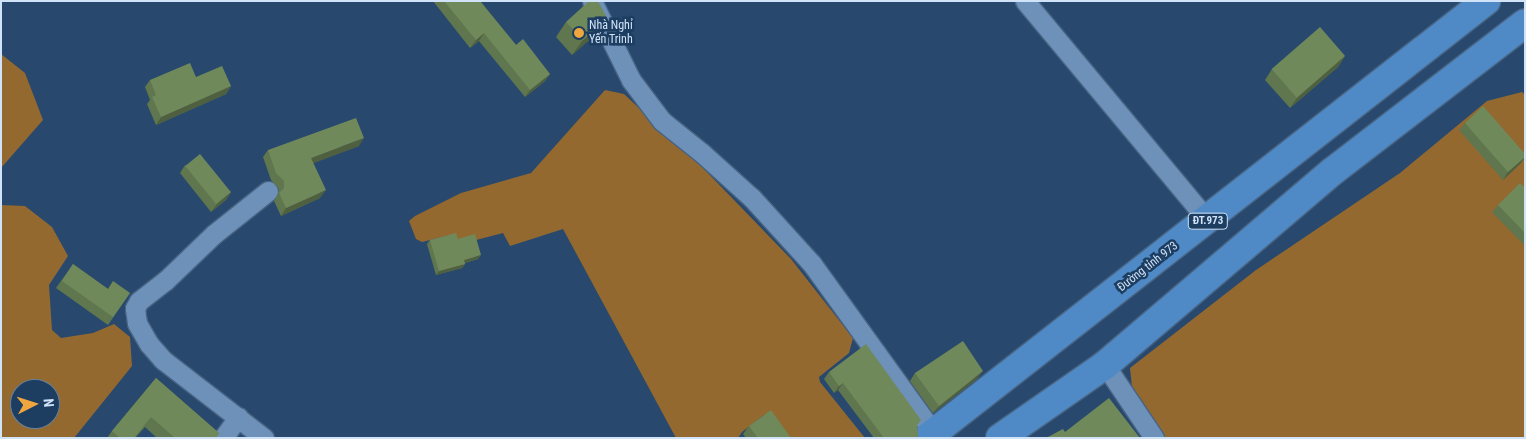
<!DOCTYPE html>
<meta charset="utf-8">
<style>
body{margin:0}
#map{position:relative;width:1526px;height:439px;overflow:hidden;background:#28496d;font-family:"Roboto Condensed",sans-serif}
div>[style]{position:absolute}
.green>*{inset:0;background:#936930}
.roads{filter:drop-shadow(1px 0 #486483) drop-shadow(-1px 0 #486483) drop-shadow(0 1px #486483) drop-shadow(0 -1px #486483)}
.minor>*{height:19px;margin:-9.5px;padding:0 9.5px;transform-origin:9.5px;border-radius:9.5px;background:#6e91b9}
.primary>*{height:28px;margin:-14px;padding:0 14px;transform-origin:14px;border-radius:14px;background:#4f8ac7}
.wall>*{inset:0;background:#60764e}
.shaded-wall>*{inset:0;background:#4e6040}
.building>*{inset:0;background:#70895b;transform-origin:0 0}
.dots>*{width:14px;height:14px;translate:-50% -50%;box-sizing:border-box;border:2px solid #1d3e61;border-radius:50%}
span{translate:-50% -50%;white-space:nowrap;text-align:center;line-height:1.15;-webkit-text-stroke:5px #1d3e61;paint-order:stroke}
.shield-label span{padding:1px 4px;background:#1d3e61;border:1px solid;border-radius:4px;-webkit-text-stroke-width:0}
.shield-label{font-size:11px;color:#d0e3f9;font-weight:700}
.poi-label{font-size:12px;color:#d0e3f9}
.left{translate:0 -50%;text-align:left}
.street-label{font-size:12px;color:#d0e3f9}
.frame{position:absolute;inset:0;border:2px solid #d0e3f9;pointer-events:none}
.north{position:absolute;left:10px;top:379px;width:50px;height:50px;box-sizing:border-box;background:#1d3e61;border:1px solid #65809e;border-radius:50%;rotate:85deg;font-size:14px;font-weight:700;line-height:20px;text-align:center;color:#d0e3f9}
.north::after{content:'';display:block;margin:auto;width:18px;height:22px;background:#f0a63e;clip-path:polygon(50% 0,100% 100%,50% 72%,0 100%)}
</style>
<div id="map">
<div class="green">
<div style="clip-path:polygon(1px 54px,25px 73px,43px 120px,1px 168px)"></div>
<div style="clip-path:polygon(605px 90px,624px 94px,703px 168px,791px 259px,853px 338px,849px 353px,819px 377px,820px 382px,865px 438px,783px 438px,764px 415px,742px 432px,738px 438px,676px 438px,563px 229px,510px 246px,503px 233px,476px 240px,456px 241px,450px 235px,422px 242px,416px 239px,409px 221px,415px 216px,461px 193px,531px 173px)"></div>
<div style="clip-path:polygon(1522px 92px,1525px 95px,1525px 438px,1165px 438px,1132px 387px,1130px 368px,1256px 270px,1400px 173px,1487px 101px)"></div>
<div style="clip-path:polygon(evenodd,1px 205px,25px 206px,52px 227px,68px 256px,49px 285px,52px 330px,61px 338px,93px 333px,114px 324px,130px 337px,132px 366px,74px 438px,1px 438px,1px 205px,20px 389px,50px 389px,50px 419px,20px 419px,20px 389px)"></div>
</div>
<div class="roads">
<div class="minor">
<div style="left:592px;top:1px;width:88px;rotate:63.7deg"></div>
<div style="left:631px;top:80px;width:51px;rotate:52.9deg"></div>
<div style="left:662px;top:121px;width:51px;rotate:38.7deg"></div>
<div style="left:702px;top:153px;width:67px;rotate:42deg"></div>
<div style="left:752px;top:198px;width:89px;rotate:47.7deg"></div>
<div style="left:812px;top:264px;width:207px;rotate:54.2deg"></div>
<div style="left:1025px;top:1px;width:286px;rotate:50.2deg"></div>
<div style="left:1105px;top:365px;width:88px;rotate:56.1deg"></div>
<div style="left:223px;top:438px;width:26px;rotate:-54deg"></div>
<div style="left:264px;top:438px;width:128px;rotate:-142.3deg"></div>
<div style="left:163px;top:360px;width:21px;rotate:-131deg"></div>
<div style="left:149px;top:344px;width:24px;rotate:-120deg"></div>
<div style="left:137px;top:323px;width:15px;rotate:-98deg"></div>
<div style="left:135px;top:308px;width:8px;rotate:-60deg"></div>
<div style="left:139px;top:301px;width:33px;rotate:-38deg"></div>
<div style="left:165px;top:281px;width:68px;rotate:-43.8deg"></div>
<div style="left:214px;top:234px;width:69px;rotate:-38.5deg"></div>
</div>
<div class="primary">
<div style="left:927px;top:438px;width:710px;rotate:-38.02deg"></div>
<div style="left:1000px;top:438px;width:128px;rotate:-34.8deg"></div>
<div style="left:1105px;top:365px;width:299px;rotate:-40.4deg"></div>
<div style="left:1333px;top:171px;width:242px;rotate:-37.6deg"></div>
</div>
</div>
<div class="wall">
<div style="clip-path:polygon(433px 1px,480px 1px,516px 45px,550px 74px,545px 81px,525px 97px,479px 41px,470px 48px)"></div>
<div style="clip-path:polygon(566px 22px,596px 34px,572px 55px,556px 37px)"></div>
<div style="clip-path:polygon(1345px 56px,1338px 67px,1290px 108px,1265px 80px,1272px 69px)"></div>
<div style="clip-path:polygon(196px 77px,231px 86px,226px 94px,156px 125px,147px 104px,150px 100px,145px 87px,150px 80px)"></div>
<div style="clip-path:polygon(1465px 123px,1525px 154px,1525px 158px,1521px 163px,1503px 180px,1459px 130px)"></div>
<div style="clip-path:polygon(359px 146px,313px 163px,320px 198px,281px 216px,274px 201px,278px 194px,279px 189px,271px 180px,263px 157px,268px 150px)"></div>
<div style="clip-path:polygon(185px 165px,231px 192px,226px 200px,211px 212px,180px 173px)"></div>
<div style="clip-path:polygon(1525px 188px,1525px 246px,1492px 212px,1498px 205px)"></div>
<div style="clip-path:polygon(458px 239px,478px 259px,465px 263px,465px 264px,462px 268px,436px 275px,427px 244px,430px 240px)"></div>
<div style="clip-path:polygon(73px 264px,108px 289px,130px 293px,108px 325px,56px 288px)"></div>
<div style="clip-path:polygon(829px 372px,917px 425px,918px 436px,917px 438px,874px 438px,838px 390px,834px 393px,824px 379px)"></div>
<div style="clip-path:polygon(915px 373px,977px 379px,933px 413px,910px 381px)"></div>
<div style="clip-path:polygon(156px 378px,219px 433px,216px 438px,157px 438px,145px 427px,135px 438px,107px 438px,112px 431px)"></div>
<div style="clip-path:polygon(749px 426px,791px 438px,746px 438px,743px 434px)"></div>
</div>
<div class="shaded-wall">
<div style="clip-path:polygon(607px 18px,596px 34px,572px 55px,583px 40px)"></div>
<div style="clip-path:polygon(484px 33px,479px 41px,470px 48px,476px 40px)"></div>
<div style="clip-path:polygon(1345px 56px,1338px 67px,1290px 108px,1297px 98px)"></div>
<div style="clip-path:polygon(550px 74px,545px 81px,525px 97px,530px 90px)"></div>
<div style="clip-path:polygon(231px 86px,226px 94px,156px 125px,161px 117px)"></div>
<div style="clip-path:polygon(364px 138px,359px 146px,306px 166px,311px 158px)"></div>
<div style="clip-path:polygon(1525px 157px,1521px 163px,1503px 180px,1508px 172px)"></div>
<div style="clip-path:polygon(326px 190px,320px 198px,281px 216px,286px 208px)"></div>
<div style="clip-path:polygon(231px 192px,226px 200px,211px 212px,217px 204px)"></div>
<div style="clip-path:polygon(481px 255px,478px 259px,461px 264px,464px 260px)"></div>
<div style="clip-path:polygon(465px 264px,462px 268px,436px 275px,439px 271px)"></div>
<div style="clip-path:polygon(983px 371px,977px 379px,933px 413px,939px 406px)"></div>
<div style="clip-path:polygon(843px 383px,838px 390px,834px 393px,839px 386px)"></div>
</div>
<div class="building">
<div style="clip-path:polygon(444px 1px,480px 1px,516px 45px,523px 39px,550px 74px,530px 90px,484px 33px,476px 40px)"></div>
<div style="clip-path:polygon(589px 1px,598px 1px,607px 18px,583px 40px,566px 22px)"></div>
<div style="left:1320px;top:27px;width:38px;height:64px;rotate:49deg"></div>
<div style="clip-path:polygon(190px 63px,196px 77px,222px 66px,231px 86px,161px 117px,152px 97px,156px 95px,150px 80px)"></div>
<div style="clip-path:polygon(1483px 106px,1525px 154px,1525px 157px,1508px 172px,1465px 123px)"></div>
<div style="clip-path:polygon(356px 118px,364px 138px,311px 158px,326px 190px,286px 208px,279px 193px,284px 188px,284px 181px,276px 173px,268px 150px)"></div>
<div style="left:200px;top:154px;width:49px;height:19px;rotate:51deg"></div>
<div style="clip-path:polygon(1520px 183px,1525px 188px,1525px 233px,1498px 205px)"></div>
<div style="clip-path:polygon(456px 233px,458px 239px,475px 234px,481px 255px,464px 260px,465px 264px,439px 271px,430px 240px)"></div>
<div style="clip-path:polygon(73px 264px,108px 289px,113px 281px,130px 293px,113px 317px,62px 281px)"></div>
<div style="clip-path:polygon(963px 341px,983px 371px,939px 406px,915px 373px)"></div>
<div style="clip-path:polygon(866px 344px,921px 420px,917px 425px,918px 436px,916px 438px,884px 438px,843px 383px,839px 386px,829px 372px)"></div>
<div style="clip-path:polygon(156px 378px,219px 433px,216px 438px,175px 438px,151px 417px,134px 438px,120px 438px,112px 431px)"></div>
<div style="clip-path:polygon(1109px 398px,1140px 438px,1046px 438px,1063px 429px,1065px 432px)"></div>
<div style="clip-path:polygon(771px 410px,791px 438px,758px 438px,749px 426px)"></div>
</div>
<div class="dots">
<div style="left:579px;top:33px;background:#f0a63e"></div>
</div>
<div class="shield-label">
<span style="left:1208px;top:221px">ĐT.973</span>
</div>
<div class="poi-label">
<span class="left" style="left:589px;top:33px">Nhà Nghỉ<br>Yến Trinh</span>
</div>
<div class="street-label">
<span style="left:1148px;top:267px;rotate:-38deg">Đường tỉnh 973</span>
</div>
<div class="frame"></div>
<div class="north">N</div>
</div>
